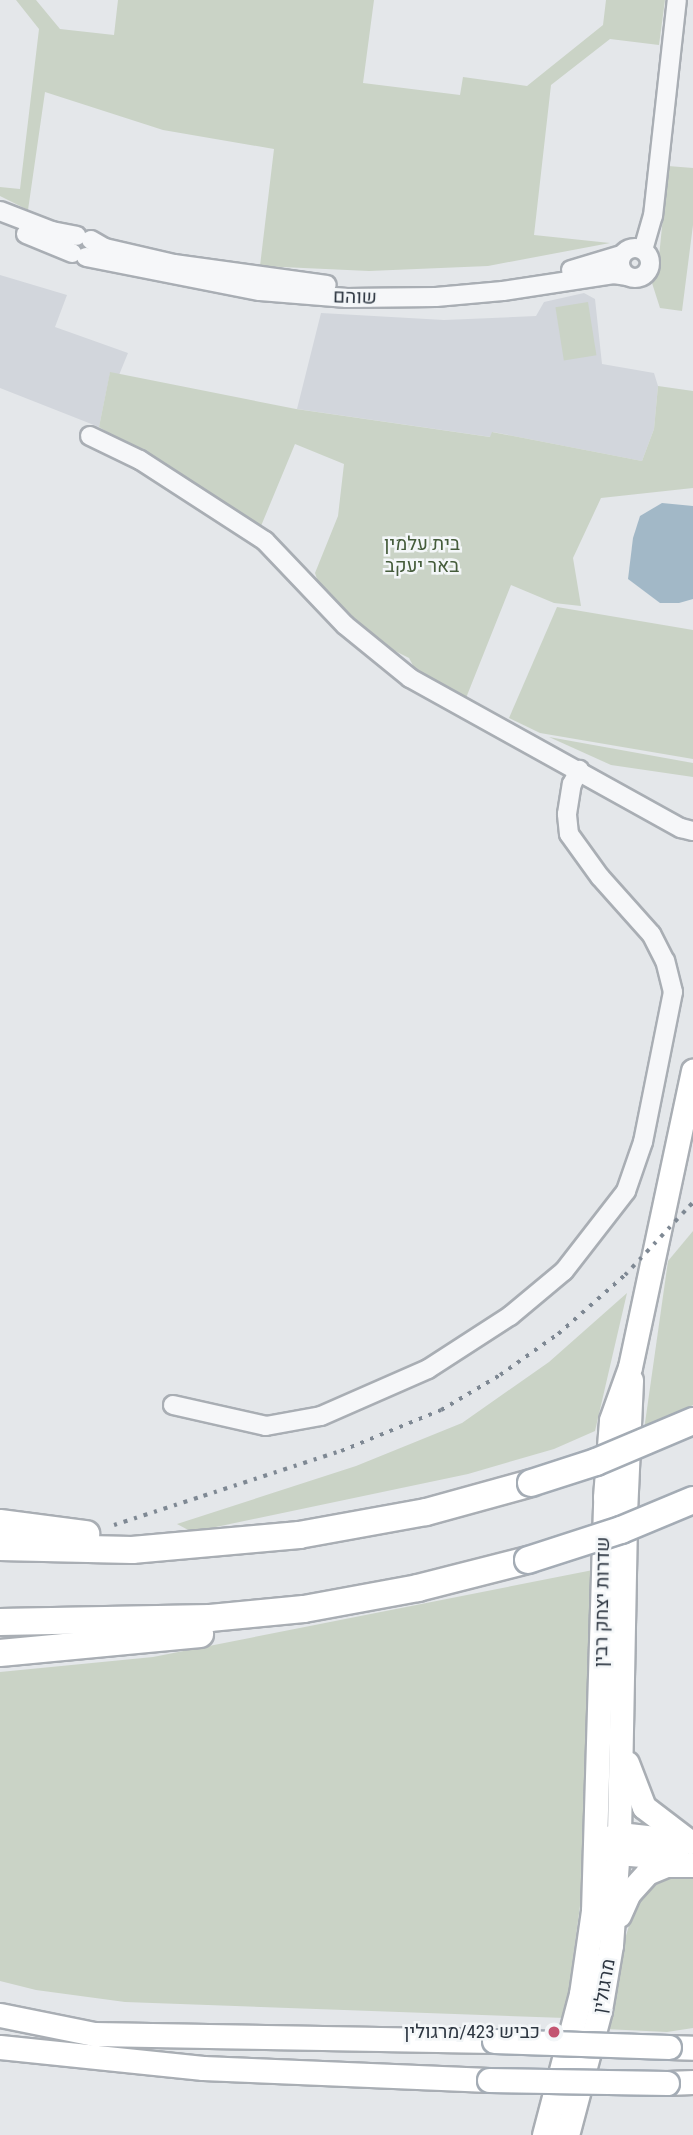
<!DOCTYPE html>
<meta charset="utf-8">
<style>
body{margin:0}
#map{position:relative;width:693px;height:2135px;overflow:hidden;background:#e4e7ea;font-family:"Roboto Condensed",Heebo,sans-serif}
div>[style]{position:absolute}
.built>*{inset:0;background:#d2d6dc}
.green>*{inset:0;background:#cad3c6;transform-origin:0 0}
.water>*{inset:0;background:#a2b8c7}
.roads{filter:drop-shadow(2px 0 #a9aeb4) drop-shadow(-2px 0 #a9aeb4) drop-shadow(0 2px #a9aeb4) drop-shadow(0 -2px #a9aeb4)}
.minor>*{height:18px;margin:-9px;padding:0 9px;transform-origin:9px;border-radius:9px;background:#f6f7f9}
.minor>.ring{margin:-9px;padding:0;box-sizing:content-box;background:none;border:18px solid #f6f7f9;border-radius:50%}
.major>*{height:23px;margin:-11.5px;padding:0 11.5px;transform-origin:11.5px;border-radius:11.5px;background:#fff}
.highway>*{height:26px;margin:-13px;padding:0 13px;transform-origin:13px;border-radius:13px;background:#fff}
.rail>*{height:3.5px;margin-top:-1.75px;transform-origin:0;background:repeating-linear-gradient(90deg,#7e8893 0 3.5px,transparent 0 10.5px)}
.bridges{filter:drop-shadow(2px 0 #a4acb5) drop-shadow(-2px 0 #a4acb5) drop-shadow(0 2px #a4acb5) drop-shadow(0 -2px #a4acb5)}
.major-bridge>*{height:23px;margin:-11.5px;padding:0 11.5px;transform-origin:11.5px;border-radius:11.5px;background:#fff}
.highway-bridge>*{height:26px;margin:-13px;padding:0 13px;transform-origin:13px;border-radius:13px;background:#fff}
.dots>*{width:19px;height:19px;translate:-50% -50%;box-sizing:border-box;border:4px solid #f3f6f8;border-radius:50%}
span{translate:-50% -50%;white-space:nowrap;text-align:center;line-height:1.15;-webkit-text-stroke:5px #f3f6f8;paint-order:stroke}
.street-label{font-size:19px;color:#2d3641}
.park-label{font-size:19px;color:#455c3b}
.poi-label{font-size:19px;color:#2d3641}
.right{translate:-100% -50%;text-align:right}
</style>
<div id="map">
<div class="built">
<div style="clip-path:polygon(0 275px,67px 295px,55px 327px,128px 353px,119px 375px,110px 373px,99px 427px,0 388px)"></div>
<div style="clip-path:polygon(584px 293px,595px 299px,602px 364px,654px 373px,658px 386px,654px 429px,642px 461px,493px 432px,491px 437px,297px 409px,321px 313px,444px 320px,536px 316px,544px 302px)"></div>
</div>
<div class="green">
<div style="clip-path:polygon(16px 0,36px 0,60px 29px,114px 35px,118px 0,374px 0,363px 83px,460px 95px,463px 77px,527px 86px,603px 25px,606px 0,665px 0,659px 45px,610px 39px,551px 85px,534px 235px,610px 243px,488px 266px,369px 271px,260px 266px,274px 149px,163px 130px,45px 92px,28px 210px,0 196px,0 187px,20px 189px,39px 29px)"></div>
<div style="clip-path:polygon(668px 166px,693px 168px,693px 225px,682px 311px,660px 308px,652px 283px,658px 267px)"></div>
<div style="left:588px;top:302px;width:54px;height:33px;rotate:81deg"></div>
<div style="clip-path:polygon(110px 372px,296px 409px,490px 437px,492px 432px,642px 461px,654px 429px,658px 386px,693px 391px,693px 488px,601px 498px,573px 558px,581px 606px,554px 603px,511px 585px,466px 698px,418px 675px,409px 658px,389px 648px,349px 616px,318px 582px,315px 573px,338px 516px,344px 464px,295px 444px,261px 526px,99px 427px)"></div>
<div style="clip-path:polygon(557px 607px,693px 630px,693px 759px,540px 733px,509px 718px)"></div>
<div style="clip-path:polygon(549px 737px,693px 763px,693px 777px,611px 765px)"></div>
<div style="clip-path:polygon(693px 1231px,693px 1405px,644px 1430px,668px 1261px)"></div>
<div style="clip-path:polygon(627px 1293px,595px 1431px,554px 1449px,468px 1474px,192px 1532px,177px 1524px,356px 1466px,462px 1423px,549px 1362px)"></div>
<div style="clip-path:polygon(593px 1570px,590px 1742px,580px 1906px,565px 2018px,125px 2002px,36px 1990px,0 1981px,0 1672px,153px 1657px)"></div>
<div style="clip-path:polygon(667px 1876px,693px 1879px,693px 2028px,667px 2032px,605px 2029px,624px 1942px,636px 1903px,654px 1880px)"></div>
</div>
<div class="water">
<div style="clip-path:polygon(662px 503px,693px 506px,693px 599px,679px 603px,660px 603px,628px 579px,633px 538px,640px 516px)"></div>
</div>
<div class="roads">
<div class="minor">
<div style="left:0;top:211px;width:56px;rotate:21deg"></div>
<div style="left:52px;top:231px;width:25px;rotate:11deg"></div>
<div style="left:26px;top:234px;width:50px;rotate:22.4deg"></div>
<div style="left:91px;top:240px;width:16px;rotate:30deg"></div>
<div style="left:105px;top:248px;width:71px;rotate:13.1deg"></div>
<div style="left:174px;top:264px;width:154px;rotate:7.8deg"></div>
<div class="ring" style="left:620px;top:248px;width:12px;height:12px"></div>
<div style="left:643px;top:250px;width:35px;rotate:-74deg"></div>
<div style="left:653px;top:216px;width:217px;rotate:-83.7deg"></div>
<div style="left:86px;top:257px;width:177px;rotate:11.1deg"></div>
<div style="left:260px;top:291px;width:87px;rotate:4.6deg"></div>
<div style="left:347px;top:298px;width:89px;rotate:-0.6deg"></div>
<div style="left:436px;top:297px;width:67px;rotate:-5.1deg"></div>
<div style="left:503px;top:291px;width:112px;rotate:-8.7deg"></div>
<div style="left:614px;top:274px;width:12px;rotate:9deg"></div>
<div style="left:571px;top:270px;width:52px;rotate:-16.7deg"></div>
<div style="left:90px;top:436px;width:55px;rotate:25.6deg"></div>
<div style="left:140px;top:460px;width:149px;rotate:32.9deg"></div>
<div style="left:265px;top:541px;width:116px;rotate:46.4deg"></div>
<div style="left:345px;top:625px;width:84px;rotate:39.2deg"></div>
<div style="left:410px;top:678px;width:310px;rotate:29deg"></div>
<div style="left:681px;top:828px;width:12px;rotate:14deg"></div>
<div style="left:173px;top:1405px;width:95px;rotate:12.7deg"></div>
<div style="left:266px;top:1426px;width:56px;rotate:-10.3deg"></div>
<div style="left:321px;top:1416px;width:117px;rotate:-23.7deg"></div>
<div style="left:428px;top:1369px;width:98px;rotate:-32.9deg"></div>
<div style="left:510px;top:1316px;width:70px;rotate:-39.8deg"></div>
<div style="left:564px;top:1271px;width:101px;rotate:-52.2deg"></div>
<div style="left:626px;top:1191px;width:52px;rotate:-70.9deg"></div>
<div style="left:643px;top:1142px;width:153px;rotate:-78.7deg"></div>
<div style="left:673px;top:992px;width:32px;rotate:-104deg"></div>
<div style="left:665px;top:961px;width:30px;rotate:-117deg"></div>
<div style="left:651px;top:934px;width:76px;rotate:-131.8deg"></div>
<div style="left:600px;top:877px;width:53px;rotate:-125.8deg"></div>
<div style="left:569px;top:834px;width:20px;rotate:-96deg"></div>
<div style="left:567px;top:814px;width:30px;rotate:-81deg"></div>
<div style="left:572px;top:784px;width:16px;rotate:-63deg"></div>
</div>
<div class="major">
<div style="left:627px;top:1763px;width:47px;rotate:68.9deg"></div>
<div style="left:644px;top:1807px;width:58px;rotate:37.3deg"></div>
<div style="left:606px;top:1839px;width:14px;rotate:-21deg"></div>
<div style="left:619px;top:1834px;width:64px;rotate:6.2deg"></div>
<div style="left:606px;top:1847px;width:13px;rotate:27deg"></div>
<div style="left:618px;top:1853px;width:60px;rotate:4.8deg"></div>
<div style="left:619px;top:1915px;width:24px;rotate:-66deg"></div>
<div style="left:629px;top:1893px;width:27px;rotate:-48deg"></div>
<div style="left:647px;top:1873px;width:21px;rotate:-23deg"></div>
<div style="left:666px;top:1865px;width:27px"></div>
<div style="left:0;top:2015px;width:96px;rotate:11.4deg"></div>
<div style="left:94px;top:2034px;width:400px;rotate:1deg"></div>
<div style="left:0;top:2047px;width:204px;rotate:5.9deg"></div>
<div style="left:203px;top:2068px;width:286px;rotate:2.4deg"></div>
<div style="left:669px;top:2047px;width:24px;rotate:2deg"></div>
<div style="left:667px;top:2083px;width:26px;rotate:-2deg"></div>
<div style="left:544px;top:2135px;width:146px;rotate:-75.3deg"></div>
<div style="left:581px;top:1994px;width:84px;rotate:-81.8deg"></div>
<div style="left:593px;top:1911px;width:414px;rotate:-88.3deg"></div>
<div style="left:605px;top:1497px;width:77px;rotate:-85.5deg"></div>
<div style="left:611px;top:1420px;width:56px;rotate:-70.3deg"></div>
<div style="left:630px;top:1367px;width:303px;rotate:-78deg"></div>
<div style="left:567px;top:2135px;width:129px;rotate:-75.2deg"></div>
<div style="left:600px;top:2010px;width:66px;rotate:-80.4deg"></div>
<div style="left:611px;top:1945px;width:111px;rotate:-85.9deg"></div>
<div style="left:619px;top:1834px;width:321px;rotate:-88.9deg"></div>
<div style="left:625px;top:1513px;width:133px;rotate:-87.4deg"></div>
</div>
<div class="highway">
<div style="left:0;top:1523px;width:87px;rotate:7.3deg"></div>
<div style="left:0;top:1547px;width:132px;rotate:1.3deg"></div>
<div style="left:132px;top:1550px;width:168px;rotate:-5.1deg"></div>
<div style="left:299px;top:1535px;width:129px;rotate:-10.3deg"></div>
<div style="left:426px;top:1512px;width:109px;rotate:-15.4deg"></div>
<div style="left:0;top:1622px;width:210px;rotate:-1.1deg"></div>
<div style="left:210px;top:1618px;width:94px;rotate:-5.5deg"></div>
<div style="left:304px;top:1609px;width:116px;rotate:-10.4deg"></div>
<div style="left:418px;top:1588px;width:114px;rotate:-14.3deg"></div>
<div style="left:0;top:1653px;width:201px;rotate:-5.4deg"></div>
</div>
</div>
<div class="rail">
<div style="left:114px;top:1525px;width:239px;rotate:-18.1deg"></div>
<div style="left:341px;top:1451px;width:108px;rotate:-22.3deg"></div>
<div style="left:441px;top:1410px;width:69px;rotate:-30.7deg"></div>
<div style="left:500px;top:1375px;width:71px;rotate:-35.3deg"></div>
<div style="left:558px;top:1334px;width:89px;rotate:-41.4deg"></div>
<div style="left:625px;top:1275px;width:100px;rotate:-47deg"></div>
</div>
<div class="bridges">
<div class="major-bridge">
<div style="left:494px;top:2041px;width:175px;rotate:2deg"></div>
<div style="left:489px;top:2080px;width:178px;rotate:1deg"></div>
</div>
<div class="highway-bridge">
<div style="left:531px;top:1483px;width:68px;rotate:-17.9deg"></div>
<div style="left:596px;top:1462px;width:105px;rotate:-22.9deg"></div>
<div style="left:528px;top:1560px;width:98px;rotate:-17.9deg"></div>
<div style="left:621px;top:1530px;width:78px;rotate:-22.6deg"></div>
</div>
</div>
<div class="dots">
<div style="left:554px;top:2032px;background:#c35571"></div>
</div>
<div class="street-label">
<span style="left:355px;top:297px;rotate:2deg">שוהם</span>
<span style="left:602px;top:1602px;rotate:-89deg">שדרות יצחק רבין</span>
<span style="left:604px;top:1986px;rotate:-80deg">מרגולין</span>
</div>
<div class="park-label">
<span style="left:422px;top:555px">בית עלמין<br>באר יעקב</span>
</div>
<div class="poi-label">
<span class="right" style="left:540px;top:2032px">כביש 423/מרגולין</span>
</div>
</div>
